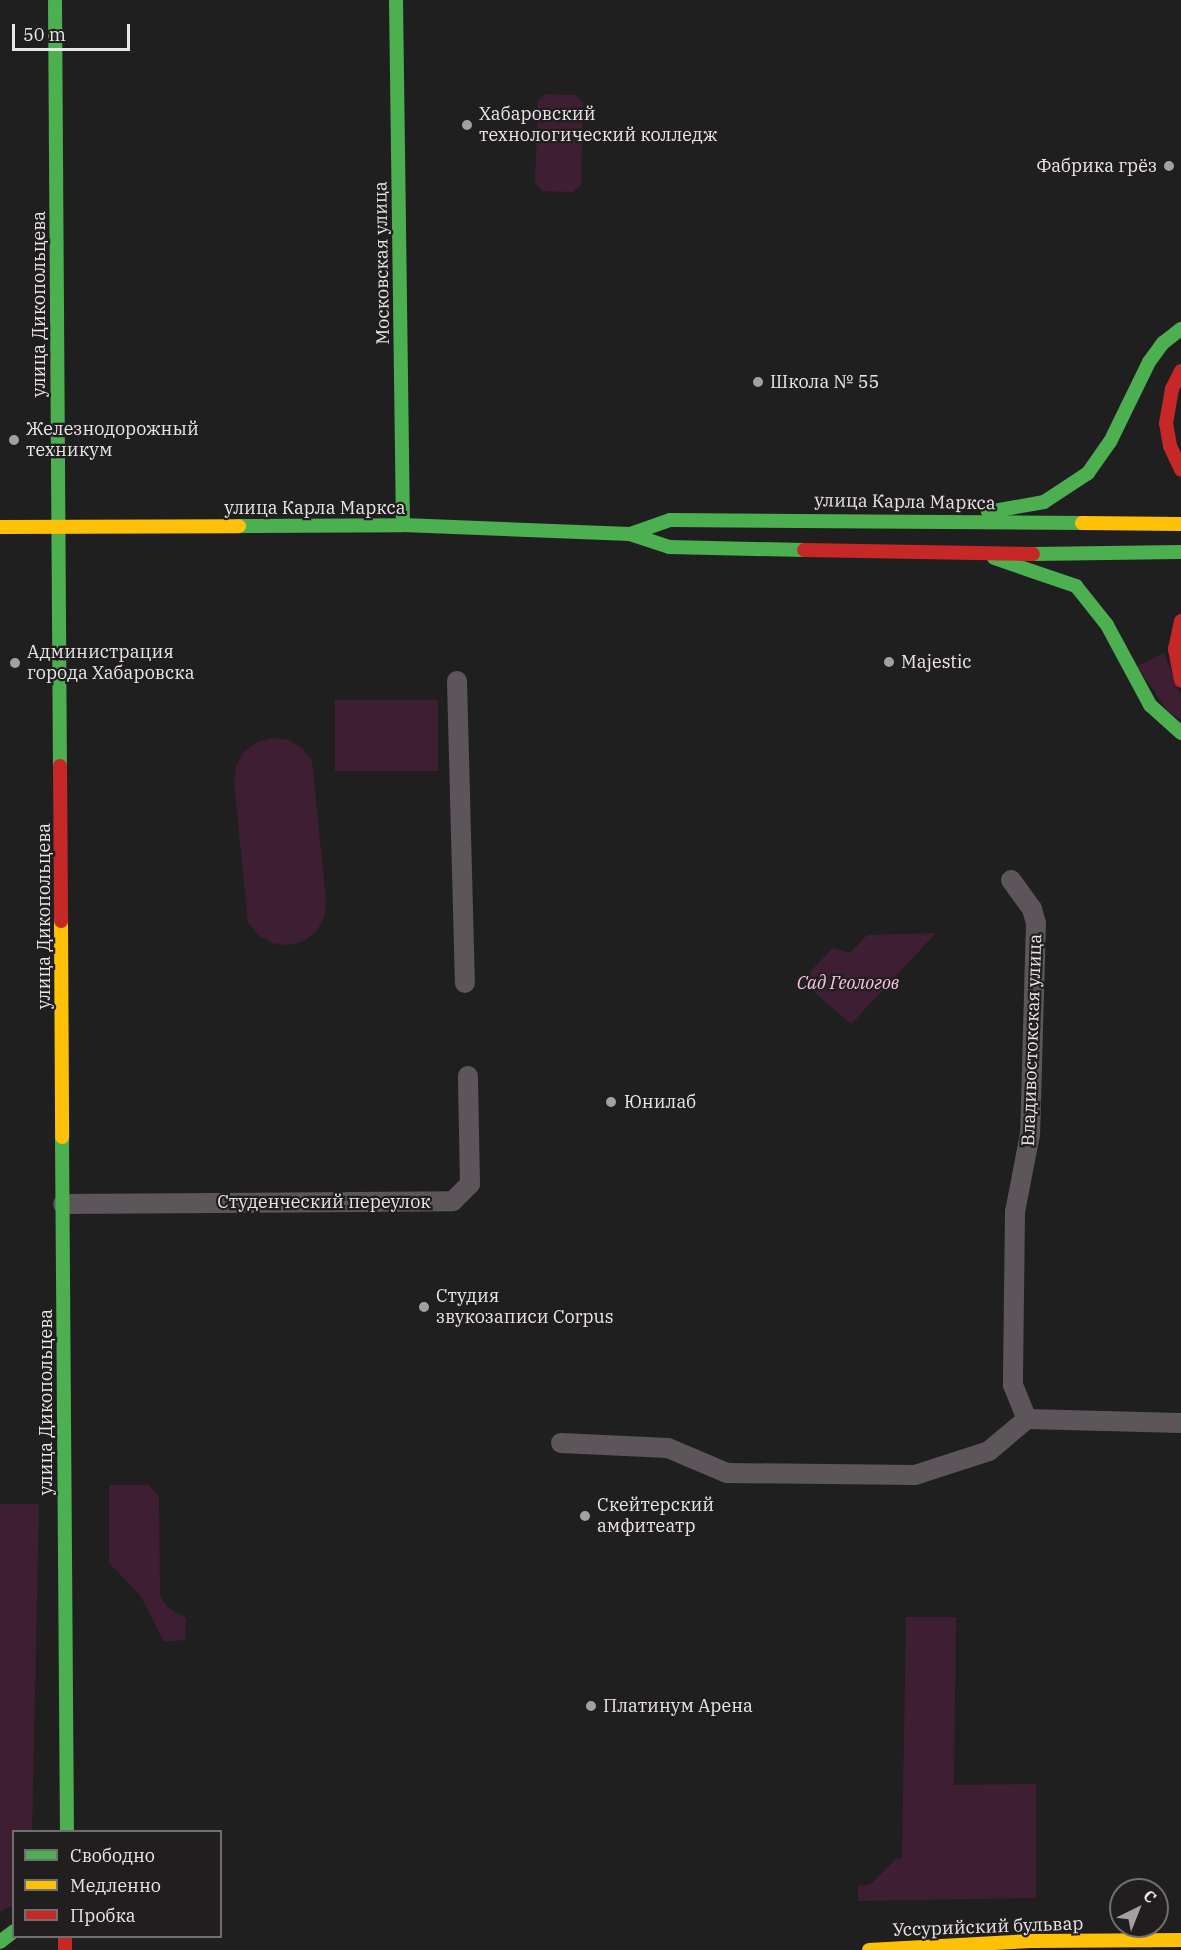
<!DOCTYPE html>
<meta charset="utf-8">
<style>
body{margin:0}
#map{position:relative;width:1181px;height:1950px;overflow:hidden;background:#201f20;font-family:"IBM Plex Serif",serif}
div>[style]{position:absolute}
.green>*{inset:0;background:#3e1e32;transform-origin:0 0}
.street>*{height:20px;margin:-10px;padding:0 10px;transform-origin:10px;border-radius:10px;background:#5c5559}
.fast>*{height:14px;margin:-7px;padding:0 7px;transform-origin:7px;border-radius:7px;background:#4caf50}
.slow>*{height:14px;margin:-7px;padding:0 7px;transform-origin:7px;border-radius:7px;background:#ffc107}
.jam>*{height:14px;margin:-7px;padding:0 7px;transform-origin:7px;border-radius:7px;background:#c62828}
.dots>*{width:16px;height:16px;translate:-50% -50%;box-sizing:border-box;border:3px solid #211e20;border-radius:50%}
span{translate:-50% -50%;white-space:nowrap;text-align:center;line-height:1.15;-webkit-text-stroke:4.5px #211e20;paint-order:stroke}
.poi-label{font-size:18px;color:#e9e6e8}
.left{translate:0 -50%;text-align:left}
.right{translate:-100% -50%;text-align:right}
.street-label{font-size:18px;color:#e9e6e8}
.park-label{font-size:18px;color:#fbc3e3;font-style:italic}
.legend{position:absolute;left:12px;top:1830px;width:210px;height:108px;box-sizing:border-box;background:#211e20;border:2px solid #716e70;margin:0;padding:8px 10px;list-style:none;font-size:18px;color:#e9e6e8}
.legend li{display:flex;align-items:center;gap:12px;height:30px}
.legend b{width:30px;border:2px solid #716e70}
.north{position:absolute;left:1109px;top:1878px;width:60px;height:60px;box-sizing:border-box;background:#211e20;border:2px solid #716e70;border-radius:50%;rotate:43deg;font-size:16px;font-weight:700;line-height:24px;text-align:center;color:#e9e6e8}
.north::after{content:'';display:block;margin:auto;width:21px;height:27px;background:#a3a0a2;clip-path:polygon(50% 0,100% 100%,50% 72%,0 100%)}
.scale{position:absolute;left:12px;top:24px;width:118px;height:27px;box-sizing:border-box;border:3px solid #e9e6e8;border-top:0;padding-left:8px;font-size:18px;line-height:21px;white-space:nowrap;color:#e9e6e8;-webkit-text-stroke:4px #211e20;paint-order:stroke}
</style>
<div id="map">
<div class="green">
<div style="clip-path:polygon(545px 94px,575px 95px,583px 103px,581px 185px,573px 192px,543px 191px,535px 183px,538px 101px)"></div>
<div style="clip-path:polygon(1164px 653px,1181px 696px,1181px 720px,1168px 711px,1137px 666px)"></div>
<div style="left:335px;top:700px;width:103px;height:71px"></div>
<div style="clip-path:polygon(272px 738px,288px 740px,302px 748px,312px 761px,326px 901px,324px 917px,317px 931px,304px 941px,288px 945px,272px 943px,258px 935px,248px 923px,234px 782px,236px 766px,244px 752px,257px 742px)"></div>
<div style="clip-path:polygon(936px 933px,851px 1024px,801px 981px,833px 948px,850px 953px,867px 935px)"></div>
<div style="clip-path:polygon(109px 1485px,148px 1485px,159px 1496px,160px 1595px,167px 1607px,186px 1618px,185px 1640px,164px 1642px,140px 1595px,109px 1563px)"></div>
<div style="clip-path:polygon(0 1504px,39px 1504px,32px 1831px,14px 1832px,13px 1905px,0 1912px)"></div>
<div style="clip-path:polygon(906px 1617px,956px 1617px,954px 1785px,1036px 1784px,1036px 1898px,858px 1901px,858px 1886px,871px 1884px,896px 1859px,902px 1858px)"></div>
</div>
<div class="street">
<div style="left:457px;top:681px;width:302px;rotate:88.5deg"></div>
<div style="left:1011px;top:880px;width:36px;rotate:54deg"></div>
<div style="left:1032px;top:909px;width:15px;rotate:74deg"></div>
<div style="left:1036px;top:923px;width:211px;rotate:91.6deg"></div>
<div style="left:1030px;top:1134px;width:79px;rotate:100.9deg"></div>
<div style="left:1015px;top:1212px;width:173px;rotate:90.7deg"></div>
<div style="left:1013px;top:1385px;width:37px;rotate:68deg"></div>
<div style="left:63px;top:1204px;width:390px;rotate:-0.4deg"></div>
<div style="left:453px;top:1201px;width:24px;rotate:-45deg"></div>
<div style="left:470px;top:1184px;width:108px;rotate:-91.1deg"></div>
<div style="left:561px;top:1443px;width:107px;rotate:2.7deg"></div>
<div style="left:668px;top:1448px;width:64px;rotate:23deg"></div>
<div style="left:727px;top:1473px;width:188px;rotate:0.6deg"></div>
<div style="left:915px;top:1475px;width:78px;rotate:-18deg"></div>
<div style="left:989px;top:1451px;width:50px;rotate:-40.1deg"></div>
<div style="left:1027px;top:1419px;width:154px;rotate:1.5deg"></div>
</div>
<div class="fast">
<div style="left:55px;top:0;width:766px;rotate:89.63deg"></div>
<div style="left:396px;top:0;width:525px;rotate:89.24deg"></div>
<div style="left:988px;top:512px;width:57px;rotate:-10.1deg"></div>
<div style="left:1044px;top:502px;width:53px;rotate:-33.4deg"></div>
<div style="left:1088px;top:473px;width:38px;rotate:-55deg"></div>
<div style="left:1110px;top:442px;width:89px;rotate:-64deg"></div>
<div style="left:1149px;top:362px;width:24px;rotate:-54deg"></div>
<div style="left:1163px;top:343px;width:23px;rotate:-38deg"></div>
<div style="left:239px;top:526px;width:164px;rotate:-0.3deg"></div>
<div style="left:403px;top:525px;width:227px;rotate:2.3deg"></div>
<div style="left:630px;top:534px;width:41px;rotate:18.4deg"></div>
<div style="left:669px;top:547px;width:135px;rotate:1.3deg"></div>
<div style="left:630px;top:534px;width:42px;rotate:-19.3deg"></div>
<div style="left:670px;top:520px;width:412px;rotate:0.4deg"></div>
<div style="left:1033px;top:554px;width:148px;rotate:-0.8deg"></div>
<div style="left:994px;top:558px;width:87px;rotate:18.9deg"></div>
<div style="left:1076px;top:586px;width:50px;rotate:51.5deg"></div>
<div style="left:1107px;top:625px;width:91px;rotate:61.7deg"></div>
<div style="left:1150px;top:705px;width:42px;rotate:42.1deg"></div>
<div style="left:62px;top:1137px;width:695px;rotate:89.59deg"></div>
<div style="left:0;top:1942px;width:18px;rotate:-38deg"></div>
</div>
<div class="slow">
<div style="left:1082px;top:523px;width:99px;rotate:0.6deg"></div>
<div style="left:0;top:527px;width:239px;rotate:-0.2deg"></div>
<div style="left:61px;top:921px;width:216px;rotate:89.7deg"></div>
<div style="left:869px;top:1950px;width:163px;rotate:-3.2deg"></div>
<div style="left:1032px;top:1941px;width:149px;rotate:-0.4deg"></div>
</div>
<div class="jam">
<div style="left:1181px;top:371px;width:20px;rotate:117deg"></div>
<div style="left:1172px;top:389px;width:35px;rotate:100deg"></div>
<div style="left:1166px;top:423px;width:23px;rotate:80deg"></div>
<div style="left:1170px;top:446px;width:26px;rotate:65deg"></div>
<div style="left:804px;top:550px;width:229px;rotate:1deg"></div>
<div style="left:1181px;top:621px;width:29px;rotate:102deg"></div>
<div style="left:1175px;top:649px;width:32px;rotate:79deg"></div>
<div style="left:60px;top:766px;width:155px;rotate:89.6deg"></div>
<div style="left:65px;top:1936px;width:14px;rotate:90deg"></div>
</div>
<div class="dots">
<div style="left:467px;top:125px;background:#a3a0a2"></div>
<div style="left:1169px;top:166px;background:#a3a0a2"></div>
<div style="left:758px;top:382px;background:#a3a0a2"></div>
<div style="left:14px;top:440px;background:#a3a0a2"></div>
<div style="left:889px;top:662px;background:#a3a0a2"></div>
<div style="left:15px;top:663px;background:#a3a0a2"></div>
<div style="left:611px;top:1102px;background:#a3a0a2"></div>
<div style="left:424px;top:1307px;background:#a3a0a2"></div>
<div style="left:585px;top:1516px;background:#a3a0a2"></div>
<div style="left:591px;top:1706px;background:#a3a0a2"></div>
</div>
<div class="poi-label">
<span class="left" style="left:479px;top:125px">Хабаровский<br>технологический колледж</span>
<span class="right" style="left:1157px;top:166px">Фабрика грёз</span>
<span class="left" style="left:770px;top:382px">Школа № 55</span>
<span class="left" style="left:26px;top:440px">Железнодорожный<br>техникум</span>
<span class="left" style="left:27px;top:663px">Администрация<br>города Хабаровска</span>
<span class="left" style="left:901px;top:662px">Majestic</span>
<span class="left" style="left:624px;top:1102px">Юнилаб</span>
<span class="left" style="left:436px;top:1307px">Студия<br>звукозаписи Corpus</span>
<span class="left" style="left:597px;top:1516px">Скейтерский<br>амфитеатр</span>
<span class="left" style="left:603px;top:1706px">Платинум Арена</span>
</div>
<div class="street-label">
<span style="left:382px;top:263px;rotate:-91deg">Московская улица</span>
<span style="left:39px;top:304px;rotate:-90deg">улица Дикопольцева</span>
<span style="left:905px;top:502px;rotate:1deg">улица Карла Маркса</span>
<span style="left:315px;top:508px">улица Карла Маркса</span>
<span style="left:44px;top:916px;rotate:-90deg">улица Дикопольцева</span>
<span style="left:1032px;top:1040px;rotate:-88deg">Владивостокская улица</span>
<span style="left:324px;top:1202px">Студенческий переулок</span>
<span style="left:46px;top:1402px;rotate:-90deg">улица Дикопольцева</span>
<span style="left:988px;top:1927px;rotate:-2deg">Уссурийский бульвар</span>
</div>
<div class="park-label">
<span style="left:848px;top:983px">Сад Геологов</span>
</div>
<ul class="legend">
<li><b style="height:8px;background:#4caf50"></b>Свободно</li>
<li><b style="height:8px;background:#ffc107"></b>Медленно</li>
<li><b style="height:8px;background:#c62828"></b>Пробка</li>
</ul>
<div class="north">С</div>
<div class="scale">50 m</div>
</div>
